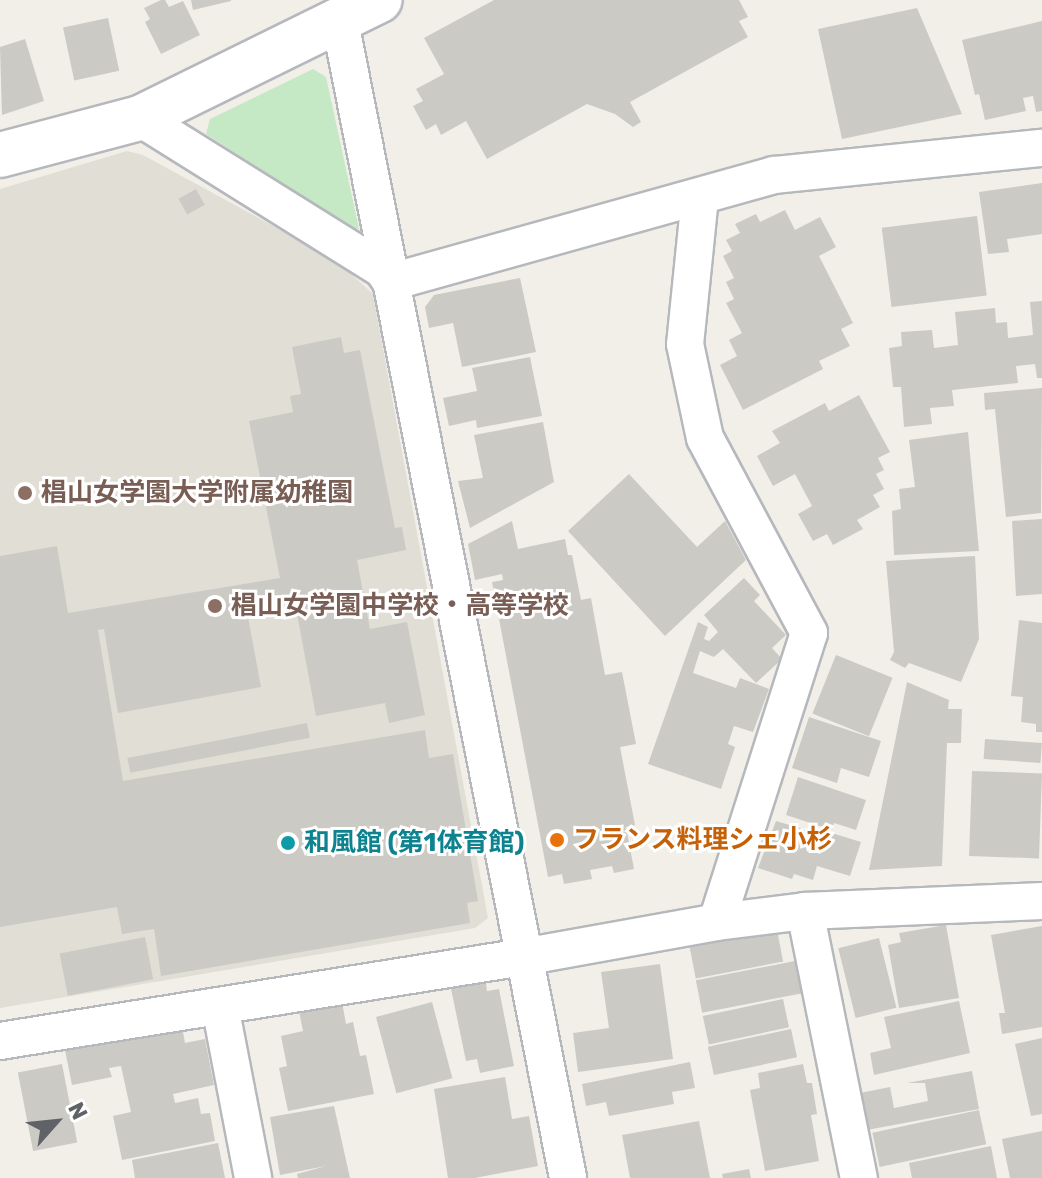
<!DOCTYPE html>
<meta charset="utf-8">
<style>
body{margin:0}
#map{position:relative;width:1042px;height:1178px;overflow:hidden;background:#f1efe8;font-family:Rubik,"Noto Sans JP",sans-serif}
div>[style]{position:absolute}
.education>*{inset:0;background:#e1ded6}
.green>*{inset:0;background:#c5e8c5}
.building>*{inset:0;background:#cccac5;transform-origin:0 0}
.roads{filter:drop-shadow(2px 0 #b5b8bc) drop-shadow(-2px 0 #b5b8bc) drop-shadow(0 2px #b5b8bc) drop-shadow(0 -2px #b5b8bc)}
.minor>*{height:36px;margin:-18px;padding:0 18px;transform-origin:18px;border-radius:18px;background:#fff}
.tertiary>*{height:44px;margin:-22px;padding:0 22px;transform-origin:22px;border-radius:22px;background:#fff}
.dots>*{width:22px;height:22px;translate:-50% -50%;box-sizing:border-box;border:4px solid #fff;border-radius:50%}
span{translate:-50% -50%;white-space:nowrap;text-align:center;line-height:1.15;-webkit-text-stroke:6px #fff;paint-order:stroke}
.education-label{font-size:26px;color:#785e54;font-weight:700}
.left{translate:0 -50%;text-align:left}
.food-label{font-size:26px;color:#c56008;font-weight:700}
.culture-label{font-size:26px;color:#0d838f;font-weight:700}
.north{position:absolute;left:16px;top:1082px;width:80px;height:80px;-webkit-text-stroke:6px #fff;paint-order:stroke;rotate:63deg;font-size:22px;font-weight:700;line-height:32px;text-align:center;color:#5f6368}
.north::after{content:'';display:block;margin:auto;width:28px;height:36px;background:#5f6368;clip-path:polygon(50% 0,100% 100%,50% 72%,0 100%)}
</style>
<div id="map">
<div class="education">
<div style="clip-path:polygon(127px 151px,143px 155px,336px 260px,373px 294px,488px 918px,475px 928px,0 1008px,0 189px)"></div>
</div>
<div class="green">
<div style="clip-path:polygon(313px 69px,326px 77px,359px 229px,351px 228px,206px 134px,210px 119px)"></div>
</div>
<div class="building">
<div style="clip-path:polygon(161px 0,165px 0,169px 7px,183px 1px,200px 35px,161px 54px,145px 22px,150px 19px,144px 8px)"></div>
<div style="clip-path:polygon(191px 0,231px 0,231px 1px,193px 10px)"></div>
<div style="clip-path:polygon(494px 0,739px 0,748px 17px,739px 21px,748px 37px,630px 102px,641px 122px,633px 127px,615px 114px,587px 104px,487px 159px,466px 121px,441px 135px,436px 124px,426px 130px,413px 106px,423px 101px,416px 89px,444px 74px,424px 38px)"></div>
<div style="clip-path:polygon(917px 8px,962px 114px,842px 139px,818px 29px)"></div>
<div style="left:108px;top:18px;width:54px;height:46px;rotate:78deg"></div>
<div style="clip-path:polygon(1042px 21px,1042px 111px,1036px 112px,1033px 96px,1023px 98px,1026px 111px,985px 120px,979px 94px,975px 95px,962px 40px)"></div>
<div style="clip-path:polygon(25px 39px,44px 101px,2px 115px,0 47px)"></div>
<div style="clip-path:polygon(1042px 183px,1042px 234px,1007px 239px,1009px 252px,988px 254px,979px 192px)"></div>
<div style="left:196px;top:189px;width:18px;height:20px;rotate:61deg"></div>
<div style="clip-path:polygon(785px 210px,795px 230px,820px 217px,836px 247px,819px 256px,853px 323px,841px 329px,850px 346px,819px 361px,823px 369px,743px 410px,720px 365px,737px 356px,729px 340px,742px 333px,726px 303px,734px 299px,726px 282px,734px 278px,723px 256px,732px 251px,726px 240px,740px 233px,735px 224px,756px 214px,760px 222px)"></div>
<div style="left:977px;top:216px;width:80px;height:96px;rotate:83deg"></div>
<div style="clip-path:polygon(520px 278px,536px 352px,462px 367px,453px 323px,429px 328px,425px 307px,434px 295px)"></div>
<div style="clip-path:polygon(1042px 301px,1042px 378px,1037px 378px,1035px 364px,1016px 366px,1018px 383px,952px 390px,954px 406px,930px 408px,932px 424px,904px 427px,901px 387px,893px 387px,889px 348px,902px 346px,901px 332px,932px 330px,934px 348px,958px 345px,955px 312px,995px 308px,996px 323px,1007px 322px,1008px 338px,1033px 335px,1030px 302px)"></div>
<div style="clip-path:polygon(341px 337px,344px 353px,360px 350px,395px 528px,402px 527px,406px 550px,357px 560px,370px 629px,407px 622px,425px 715px,389px 723px,385px 703px,316px 716px,295px 603px,286px 605px,285px 600px,246px 606px,261px 687px,118px 713px,104px 629px,98px 630px,123px 781px,425px 730px,429px 758px,453px 754px,478px 901px,467px 903px,470px 923px,161px 976px,154px 929px,122px 934px,117px 907px,0 927px,0 556px,57px 546px,68px 613px,280px 578px,249px 421px,293px 412px,290px 396px,301px 394px,292px 347px)"></div>
<div style="clip-path:polygon(530px 357px,542px 416px,477px 428px,476px 420px,449px 426px,443px 398px,477px 391px,472px 368px)"></div>
<div style="clip-path:polygon(1042px 388px,1041px 513px,1006px 517px,995px 409px,985px 410px,984px 393px)"></div>
<div style="clip-path:polygon(859px 395px,890px 452px,878px 458px,884px 470px,876px 474px,884px 489px,873px 495px,880px 507px,857px 520px,863px 529px,833px 545px,827px 534px,813px 541px,798px 514px,812px 506px,795px 474px,773px 486px,757px 456px,780px 443px,772px 431px,825px 403px,829px 411px)"></div>
<div style="clip-path:polygon(543px 422px,554px 482px,470px 528px,458px 481px,483px 478px,474px 435px)"></div>
<div style="clip-path:polygon(968px 432px,979px 551px,894px 555px,892px 511px,901px 509px,899px 489px,915px 487px,909px 440px)"></div>
<div style="clip-path:polygon(629px 474px,697px 547px,725px 521px,746px 560px,665px 636px,568px 531px)"></div>
<div style="clip-path:polygon(1042px 519px,1042px 594px,1016px 596px,1012px 521px)"></div>
<div style="clip-path:polygon(512px 521px,518px 549px,565px 539px,568px 555px,572px 555px,581px 600px,591px 598px,605px 675px,622px 672px,636px 744px,620px 747px,635px 825px,626px 827px,634px 869px,614px 873px,612px 866px,590px 870px,592px 879px,564px 884px,562px 874px,548px 877px,492px 582px,503px 580px,502px 574px,475px 580px,468px 544px)"></div>
<div style="clip-path:polygon(975px 556px,979px 639px,961px 682px,909px 663px,905px 668px,890px 660px,894px 652px,886px 561px)"></div>
<div style="clip-path:polygon(744px 578px,760px 595px,754px 601px,786px 635px,772px 648px,782px 659px,756px 683px,723px 649px,714px 657px,700px 651px,693px 673px,736px 688px,740px 678px,769px 689px,753px 732px,734px 726px,728px 744px,735px 747px,721px 789px,648px 764px,698px 622px,708px 627px,704px 639px,709px 641px,718px 632px,704px 615px)"></div>
<div style="clip-path:polygon(1019px 620px,1042px 623px,1042px 732px,1036px 732px,1036px 724px,1021px 722px,1023px 697px,1011px 696px)"></div>
<div style="left:836px;top:655px;width:61px;height:63px;rotate:22deg"></div>
<div style="clip-path:polygon(907px 682px,949px 700px,948px 709px,962px 709px,961px 743px,947px 743px,942px 866px,869px 870px)"></div>
<div style="clip-path:polygon(809px 717px,881px 741px,869px 777px,841px 768px,837px 783px,792px 768px)"></div>
<div style="left:307px;top:723px;width:15px;height:183px;rotate:79deg"></div>
<div style="left:985px;top:739px;width:57px;height:20px;rotate:4deg"></div>
<div style="left:972px;top:771px;width:70px;height:85px;rotate:2deg"></div>
<div style="clip-path:polygon(798px 777px,866px 800px,856px 830px,834px 823px,832px 830px,786px 815px)"></div>
<div style="clip-path:polygon(776px 821px,810px 831px,812px 827px,861px 842px,850px 876px,817px 866px,813px 880px,794px 874px,792px 879px,758px 868px)"></div>
<div style="clip-path:polygon(946px 925px,959px 998px,899px 1008px,888px 945px,901px 942px,899px 933px)"></div>
<div style="clip-path:polygon(1042px 926px,1042px 1027px,1002px 1034px,999px 1013px,1005px 1013px,991px 935px)"></div>
<div style="left:777px;top:930px;width:32px;height:89px;rotate:79deg"></div>
<div style="left:145px;top:937px;width:43px;height:87px;rotate:79deg"></div>
<div style="left:879px;top:938px;width:72px;height:42px;rotate:76deg"></div>
<div style="left:795px;top:961px;width:33px;height:101px;rotate:79deg"></div>
<div style="clip-path:polygon(660px 964px,673px 1059px,578px 1072px,573px 1033px,609px 1028px,601px 972px)"></div>
<div style="clip-path:polygon(485px 976px,487px 991px,499px 989px,514px 1066px,480px 1073px,477px 1059px,466px 1061px,450px 984px)"></div>
<div style="left:783px;top:999px;width:29px;height:82px;rotate:78deg"></div>
<div style="clip-path:polygon(959px 1001px,970px 1053px,874px 1075px,870px 1053px,891px 1048px,884px 1017px)"></div>
<div style="clip-path:polygon(342px 1002px,346px 1024px,353px 1022px,360px 1056px,366px 1055px,374px 1094px,288px 1111px,279px 1068px,287px 1066px,281px 1036px,303px 1031px,299px 1011px)"></div>
<div style="left:432px;top:1002px;width:79px;height:58px;rotate:75deg"></div>
<div style="clip-path:polygon(182px 1026px,185px 1043px,205px 1039px,214px 1085px,173px 1094px,175px 1103px,198px 1098px,201px 1114px,210px 1113px,215px 1141px,122px 1160px,113px 1116px,131px 1112px,121px 1066px,109px 1068px,112px 1077px,72px 1085px,65px 1050px)"></div>
<div style="left:791px;top:1029px;width:29px;height:85px;rotate:78deg"></div>
<div style="clip-path:polygon(1042px 1038px,1042px 1114px,1031px 1116px,1015px 1044px)"></div>
<div style="clip-path:polygon(690px 1062px,695px 1088px,672px 1092px,674px 1104px,609px 1116px,606px 1102px,586px 1106px,582px 1084px)"></div>
<div style="left:62px;top:1064px;width:80px;height:45px;rotate:79deg"></div>
<div style="clip-path:polygon(803px 1064px,807px 1083px,812px 1083px,817px 1114px,811px 1115px,819px 1161px,765px 1171px,750px 1090px,760px 1088px,758px 1073px)"></div>
<div style="clip-path:polygon(972px 1071px,979px 1109px,867px 1130px,860px 1093px,890px 1087px,894px 1108px,928px 1101px,925px 1083px,907px 1083px)"></div>
<div style="clip-path:polygon(505px 1077px,512px 1119px,529px 1116px,538px 1166px,475px 1178px,448px 1178px,434px 1089px)"></div>
<div style="clip-path:polygon(334px 1106px,350px 1178px,298px 1178px,297px 1174px,326px 1166px,280px 1175px,270px 1117px)"></div>
<div style="left:979px;top:1110px;width:35px;height:109px;rotate:78deg"></div>
<div style="clip-path:polygon(699px 1121px,710px 1178px,630px 1178px,622px 1135px)"></div>
<div style="clip-path:polygon(1042px 1131px,1042px 1178px,1010px 1178px,1002px 1139px)"></div>
<div style="clip-path:polygon(218px 1143px,225px 1178px,135px 1178px,132px 1160px)"></div>
<div style="clip-path:polygon(991px 1146px,997px 1178px,912px 1178px,909px 1163px)"></div>
<div style="clip-path:polygon(749px 1169px,751px 1178px,723px 1178px,722px 1174px)"></div>
</div>
<div class="roads">
<div class="minor">
<div style="left:340px;top:22px;width:1178px;rotate:78.84deg"></div>
<div style="left:140px;top:118px;width:287px;rotate:32deg"></div>
<div style="left:383px;top:270px;width:14px;rotate:56deg"></div>
<div style="left:391px;top:282px;width:398px;rotate:-15.6deg"></div>
<div style="left:774px;top:175px;width:269px;rotate:-5.8deg"></div>
<div style="left:700px;top:197px;width:148px;rotate:95.8deg"></div>
<div style="left:685px;top:344px;width:96px;rotate:78deg"></div>
<div style="left:705px;top:438px;width:221px;rotate:61.9deg"></div>
<div style="left:809px;top:633px;width:303px;rotate:107.7deg"></div>
<div style="left:805px;top:911px;width:272px;rotate:78.6deg"></div>
<div style="left:220px;top:1006px;width:175px;rotate:79.1deg"></div>
<div style="left:0;top:1041px;width:530px;rotate:-9.12deg"></div>
<div style="left:523px;top:957px;width:197px;rotate:-10.2deg"></div>
<div style="left:717px;top:922px;width:89px;rotate:-7.1deg"></div>
<div style="left:805px;top:911px;width:237px;rotate:-2.4deg"></div>
</div>
<div class="tertiary">
<div style="left:0;top:155px;width:145px;rotate:-14.8deg"></div>
<div style="left:140px;top:118px;width:267px;rotate:-26.2deg"></div>
</div>
</div>
<div class="dots">
<div style="left:25px;top:493px;background:#8d6e63"></div>
<div style="left:215px;top:606px;background:#8d6e63"></div>
<div style="left:557px;top:840px;background:#e8710a"></div>
<div style="left:288px;top:843px;background:#0f9aa8"></div>
</div>
<div class="education-label">
<span class="left" style="left:41px;top:493px">椙山女学園大学附属幼稚園</span>
<span class="left" style="left:231px;top:606px">椙山女学園中学校・高等学校</span>
</div>
<div class="food-label">
<span class="left" style="left:573px;top:840px">フランス料理シェ小杉</span>
</div>
<div class="culture-label">
<span class="left" style="left:304px;top:843px">和風館 (第1体育館)</span>
</div>
<div class="north">N</div>
</div>
